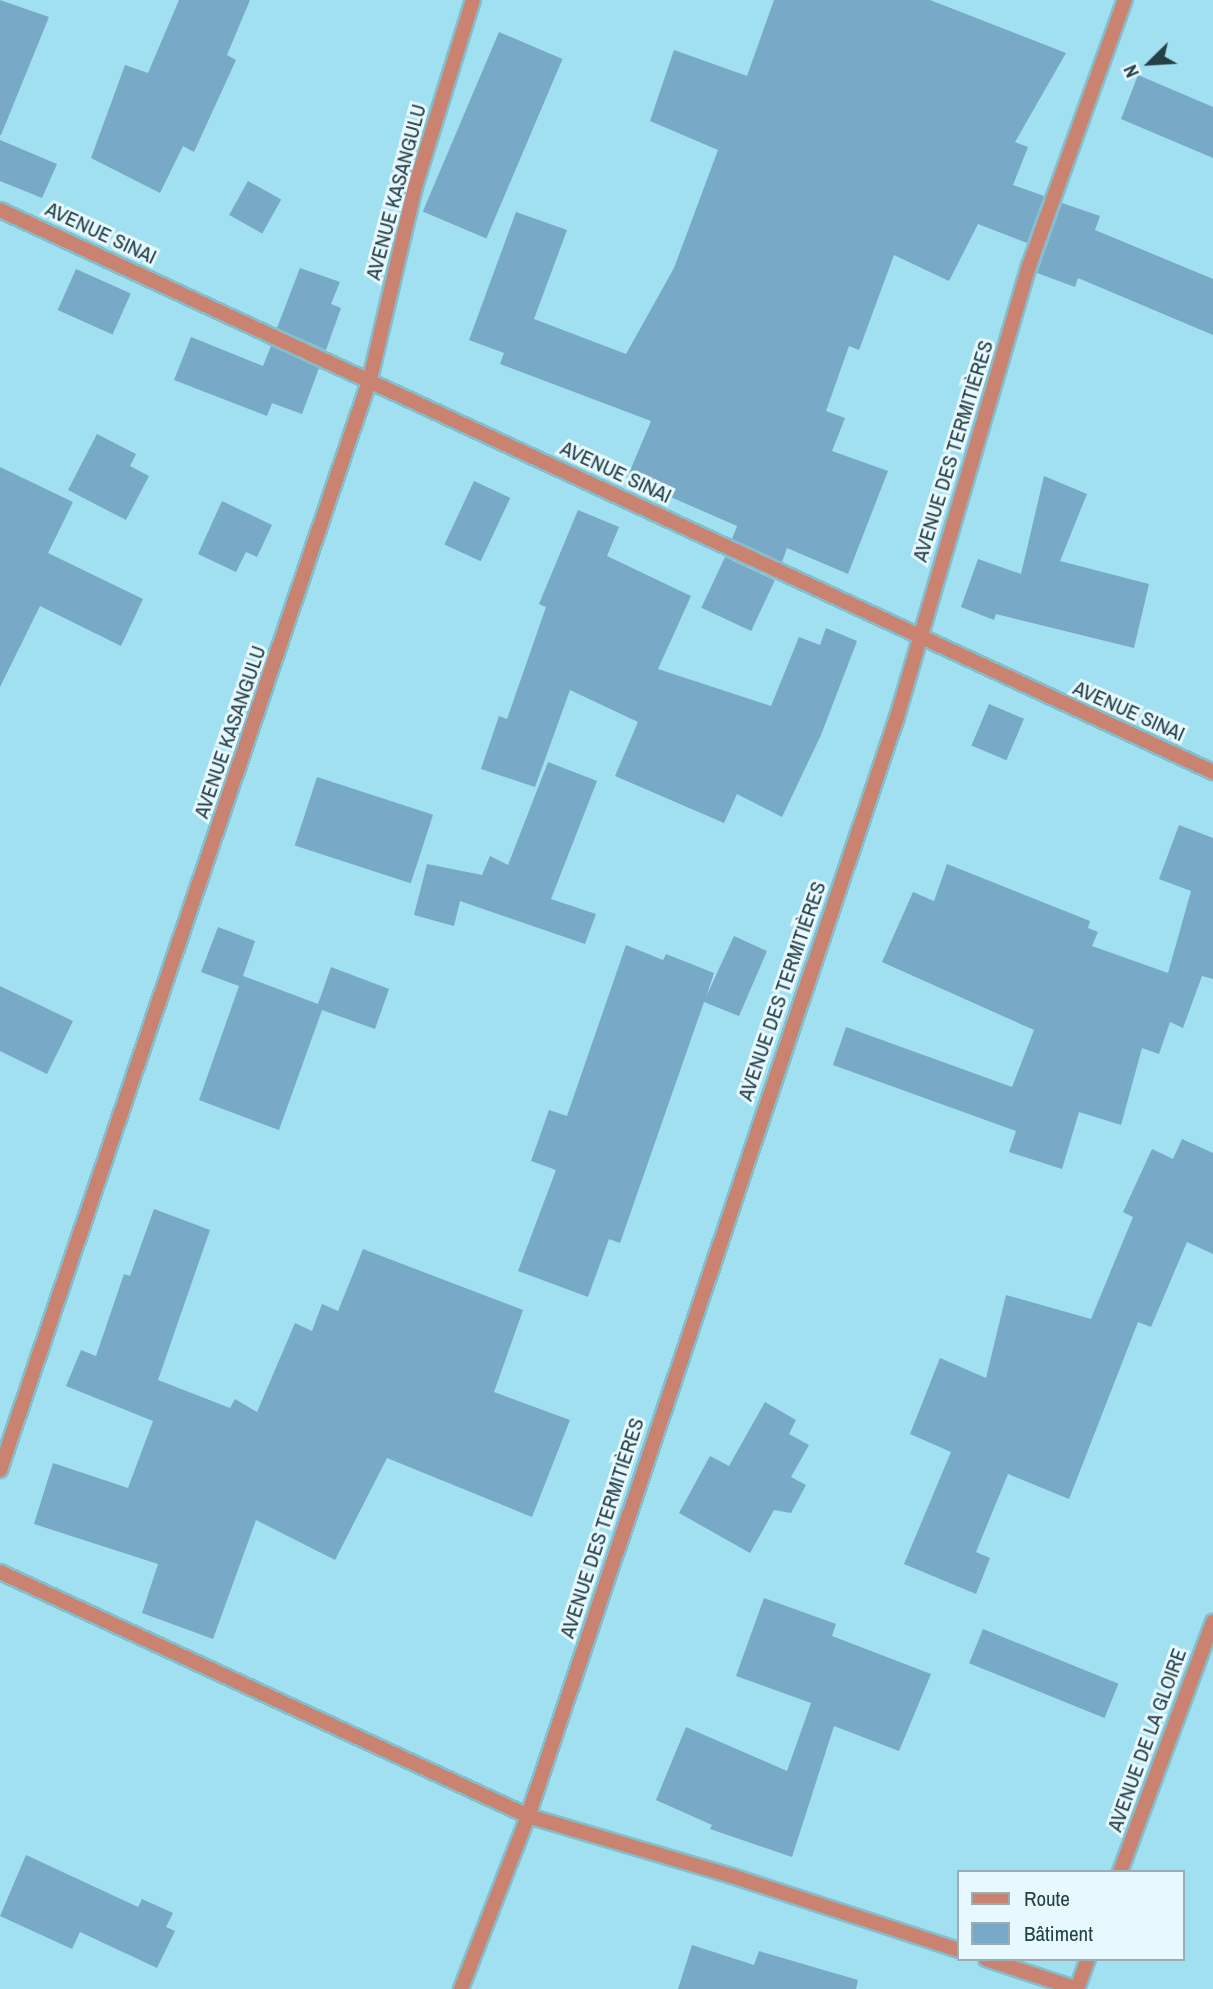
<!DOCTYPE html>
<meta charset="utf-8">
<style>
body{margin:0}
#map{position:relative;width:1213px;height:1989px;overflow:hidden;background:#a1e0f0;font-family:"Archivo Narrow",sans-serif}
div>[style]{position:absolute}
.building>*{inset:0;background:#78a9c6;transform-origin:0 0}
.roads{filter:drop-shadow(2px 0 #86bdcb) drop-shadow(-2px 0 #86bdcb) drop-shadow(0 2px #86bdcb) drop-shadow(0 -2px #86bdcb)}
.minor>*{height:14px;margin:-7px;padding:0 7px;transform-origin:7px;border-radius:7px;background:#cb8371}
span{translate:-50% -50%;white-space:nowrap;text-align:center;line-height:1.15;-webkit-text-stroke:6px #e7f9fe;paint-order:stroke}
.street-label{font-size:21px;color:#264047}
.legend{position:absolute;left:957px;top:1870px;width:228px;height:91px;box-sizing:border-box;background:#e7f9fe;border:2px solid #9aafb5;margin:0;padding:9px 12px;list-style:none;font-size:21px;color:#264047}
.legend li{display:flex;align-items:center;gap:14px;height:35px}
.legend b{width:35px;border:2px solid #9aafb5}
.north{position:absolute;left:1115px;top:28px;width:70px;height:70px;-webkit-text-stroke:5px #e7f9fe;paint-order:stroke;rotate:246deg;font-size:19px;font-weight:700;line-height:28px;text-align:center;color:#264047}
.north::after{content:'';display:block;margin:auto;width:24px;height:32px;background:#264047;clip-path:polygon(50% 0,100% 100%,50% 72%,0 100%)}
</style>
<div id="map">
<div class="building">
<div style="clip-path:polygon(0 0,49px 17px,1px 135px,0 135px)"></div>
<div style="clip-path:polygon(179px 0,250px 0,227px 55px,236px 60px,194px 152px,183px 146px,160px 193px,91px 158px,125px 65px,148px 73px)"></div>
<div style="clip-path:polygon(774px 0,930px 0,1066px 53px,1015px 142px,1028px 147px,1013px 185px,1044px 196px,1027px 243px,978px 224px,949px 281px,894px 255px,859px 350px,849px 346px,826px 411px,845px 418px,832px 451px,888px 471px,848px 574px,787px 548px,782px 562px,732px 539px,737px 526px,627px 478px,651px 421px,500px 364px,504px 353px,469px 340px,516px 212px,567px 230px,534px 319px,626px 354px,674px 268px,718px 150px,650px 121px,674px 50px,747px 76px)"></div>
<div style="left:499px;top:32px;width:69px;height:195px;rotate:23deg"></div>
<div style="clip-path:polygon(1138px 75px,1213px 107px,1213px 158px,1121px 119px)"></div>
<div style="clip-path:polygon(0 140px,57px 164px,42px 198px,0 181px)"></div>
<div style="left:248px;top:181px;width:38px;height:39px;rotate:29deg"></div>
<div style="clip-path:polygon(1062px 203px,1100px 216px,1095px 230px,1213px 279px,1213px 335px,1078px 278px,1075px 287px,1037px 273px)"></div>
<div style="clip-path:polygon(300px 268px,340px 282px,331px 304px,341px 308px,326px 350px,277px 328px)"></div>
<div style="left:76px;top:269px;width:60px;height:45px;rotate:24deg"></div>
<div style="clip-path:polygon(191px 337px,263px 366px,271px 346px,319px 368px,302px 414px,272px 403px,267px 416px,174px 380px)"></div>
<div style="clip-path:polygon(97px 434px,136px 454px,130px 466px,149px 476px,126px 520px,68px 490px)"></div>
<div style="clip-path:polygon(0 467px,73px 502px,48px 553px,143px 599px,121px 646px,40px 606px,0 687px)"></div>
<div style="clip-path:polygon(1044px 476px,1087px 494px,1060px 561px,1149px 584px,1134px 648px,996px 614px,994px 620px,961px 607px,978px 559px,1021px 574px)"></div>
<div style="left:474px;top:481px;width:40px;height:70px;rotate:25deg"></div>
<div style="clip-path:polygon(222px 501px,272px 525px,257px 557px,246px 552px,236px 572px,198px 554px)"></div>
<div style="clip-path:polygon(578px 510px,619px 527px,607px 556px,691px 596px,658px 669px,771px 706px,799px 637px,820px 645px,826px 628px,857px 641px,821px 735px,782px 817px,737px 794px,724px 823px,615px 776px,638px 722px,570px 690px,535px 787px,481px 769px,499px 716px,507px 719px,546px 607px,539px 604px)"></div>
<div style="left:725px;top:557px;width:55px;height:56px;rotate:25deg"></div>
<div style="left:989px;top:704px;width:38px;height:45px;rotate:23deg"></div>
<div style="clip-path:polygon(548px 762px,597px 781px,551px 899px,596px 914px,585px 944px,460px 901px,454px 926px,414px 915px,427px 864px,482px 875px,490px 856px,508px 865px)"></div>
<div style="left:317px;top:777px;width:122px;height:72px;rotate:18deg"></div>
<div style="clip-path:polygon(1179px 825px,1213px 838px,1213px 979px,1202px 976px,1183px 1028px,1170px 1022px,1159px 1054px,1142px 1048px,1121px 1125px,1079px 1112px,1062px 1169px,1009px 1152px,1016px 1131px,833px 1065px,846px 1027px,1012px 1087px,1034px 1030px,882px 962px,913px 892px,934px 901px,947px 864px,1090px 921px,1088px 928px,1098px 932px,1092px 946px,1168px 973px,1191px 891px,1159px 879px)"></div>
<div style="clip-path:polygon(218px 927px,255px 941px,243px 976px,318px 1004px,331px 967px,389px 989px,375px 1029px,322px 1010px,279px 1130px,199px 1100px,239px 986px,201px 972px)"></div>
<div style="clip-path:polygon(734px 936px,767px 951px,739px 1016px,704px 1002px,620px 1243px,609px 1239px,588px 1297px,518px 1271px,556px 1170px,531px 1161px,549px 1110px,567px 1116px,626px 945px,663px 960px,666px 954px,714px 973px,706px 997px)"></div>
<div style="clip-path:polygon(0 986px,73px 1021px,47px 1074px,0 1051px)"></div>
<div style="clip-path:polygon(1182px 1139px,1213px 1153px,1213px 1254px,1187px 1242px,1151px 1327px,1138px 1322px,1069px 1499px,1008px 1474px,976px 1552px,990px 1558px,976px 1594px,904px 1564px,951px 1452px,910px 1434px,940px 1358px,986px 1378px,1006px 1295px,1091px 1319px,1133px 1217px,1123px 1212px,1152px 1149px,1173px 1159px)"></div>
<div style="clip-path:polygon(154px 1209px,210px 1230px,158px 1380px,230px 1408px,235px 1399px,257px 1412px,295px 1323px,312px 1331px,322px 1304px,338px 1311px,363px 1249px,523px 1310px,494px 1392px,570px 1420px,532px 1517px,387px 1458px,335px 1560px,256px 1520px,213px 1639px,142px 1613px,158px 1564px,34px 1524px,53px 1463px,128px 1488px,153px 1421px,66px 1386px,81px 1350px,96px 1356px,124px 1274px,130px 1276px)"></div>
<div style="clip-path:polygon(765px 1402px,796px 1420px,789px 1434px,809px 1445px,791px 1477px,806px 1485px,791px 1513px,774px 1510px,750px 1553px,679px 1513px,710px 1456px,729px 1466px)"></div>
<div style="clip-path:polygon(764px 1598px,836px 1624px,832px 1636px,931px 1674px,899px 1751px,834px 1726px,792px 1857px,710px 1829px,712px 1825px,656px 1800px,686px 1727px,787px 1771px,811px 1703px,736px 1676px)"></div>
<div style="left:983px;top:1629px;width:146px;height:37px;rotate:22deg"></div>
<div style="clip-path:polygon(26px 1855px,138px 1907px,142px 1899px,173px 1913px,166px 1927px,175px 1931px,157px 1968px,80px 1932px,72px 1949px,0 1916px)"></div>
<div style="clip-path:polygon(692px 1945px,754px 1965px,759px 1951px,858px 1980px,856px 1989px,678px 1989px)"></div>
</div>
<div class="roads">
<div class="minor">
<div style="left:0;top:210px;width:1337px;rotate:24.86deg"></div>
<div style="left:0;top:1470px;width:1152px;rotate:-71.27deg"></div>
<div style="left:370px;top:379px;width:197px;rotate:-76.8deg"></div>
<div style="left:415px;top:187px;width:196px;rotate:-72.8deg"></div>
<div style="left:0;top:1572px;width:582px;rotate:24.8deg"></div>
<div style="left:528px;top:1816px;width:213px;rotate:16.4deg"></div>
<div style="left:732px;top:1876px;width:239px;rotate:18.1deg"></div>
<div style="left:1120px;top:1872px;width:267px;rotate:-69.6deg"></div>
<div style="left:986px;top:1959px;width:96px;rotate:18.2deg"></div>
<div style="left:461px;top:1989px;width:186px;rotate:-68.8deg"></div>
<div style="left:528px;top:1816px;width:1159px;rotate:-71.44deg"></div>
<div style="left:897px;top:717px;width:470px;rotate:-73.7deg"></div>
<div style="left:1029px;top:266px;width:283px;rotate:-70.2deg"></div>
<div style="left:1077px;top:1989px;width:32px;rotate:-70deg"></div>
</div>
</div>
<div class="street-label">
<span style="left:396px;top:192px;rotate:-75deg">AVENUE KASANGULU</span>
<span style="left:101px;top:233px;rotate:25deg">AVENUE SINAI</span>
<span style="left:953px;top:451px;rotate:-73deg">AVENUE DES TERMITIÈRES</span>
<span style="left:616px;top:472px;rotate:25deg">AVENUE SINAI</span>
<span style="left:1129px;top:711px;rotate:24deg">AVENUE SINAI</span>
<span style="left:230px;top:732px;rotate:-71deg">AVENUE KASANGULU</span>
<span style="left:782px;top:991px;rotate:-71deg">AVENUE DES TERMITIÈRES</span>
<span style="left:602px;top:1528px;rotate:-72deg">AVENUE DES TERMITIÈRES</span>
<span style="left:1147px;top:1740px;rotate:-70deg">AVENUE DE LA GLOIRE</span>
</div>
<ul class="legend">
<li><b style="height:9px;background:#cb8371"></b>Route</li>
<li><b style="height:19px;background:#78a9c6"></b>Bâtiment</li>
</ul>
<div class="north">N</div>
</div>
